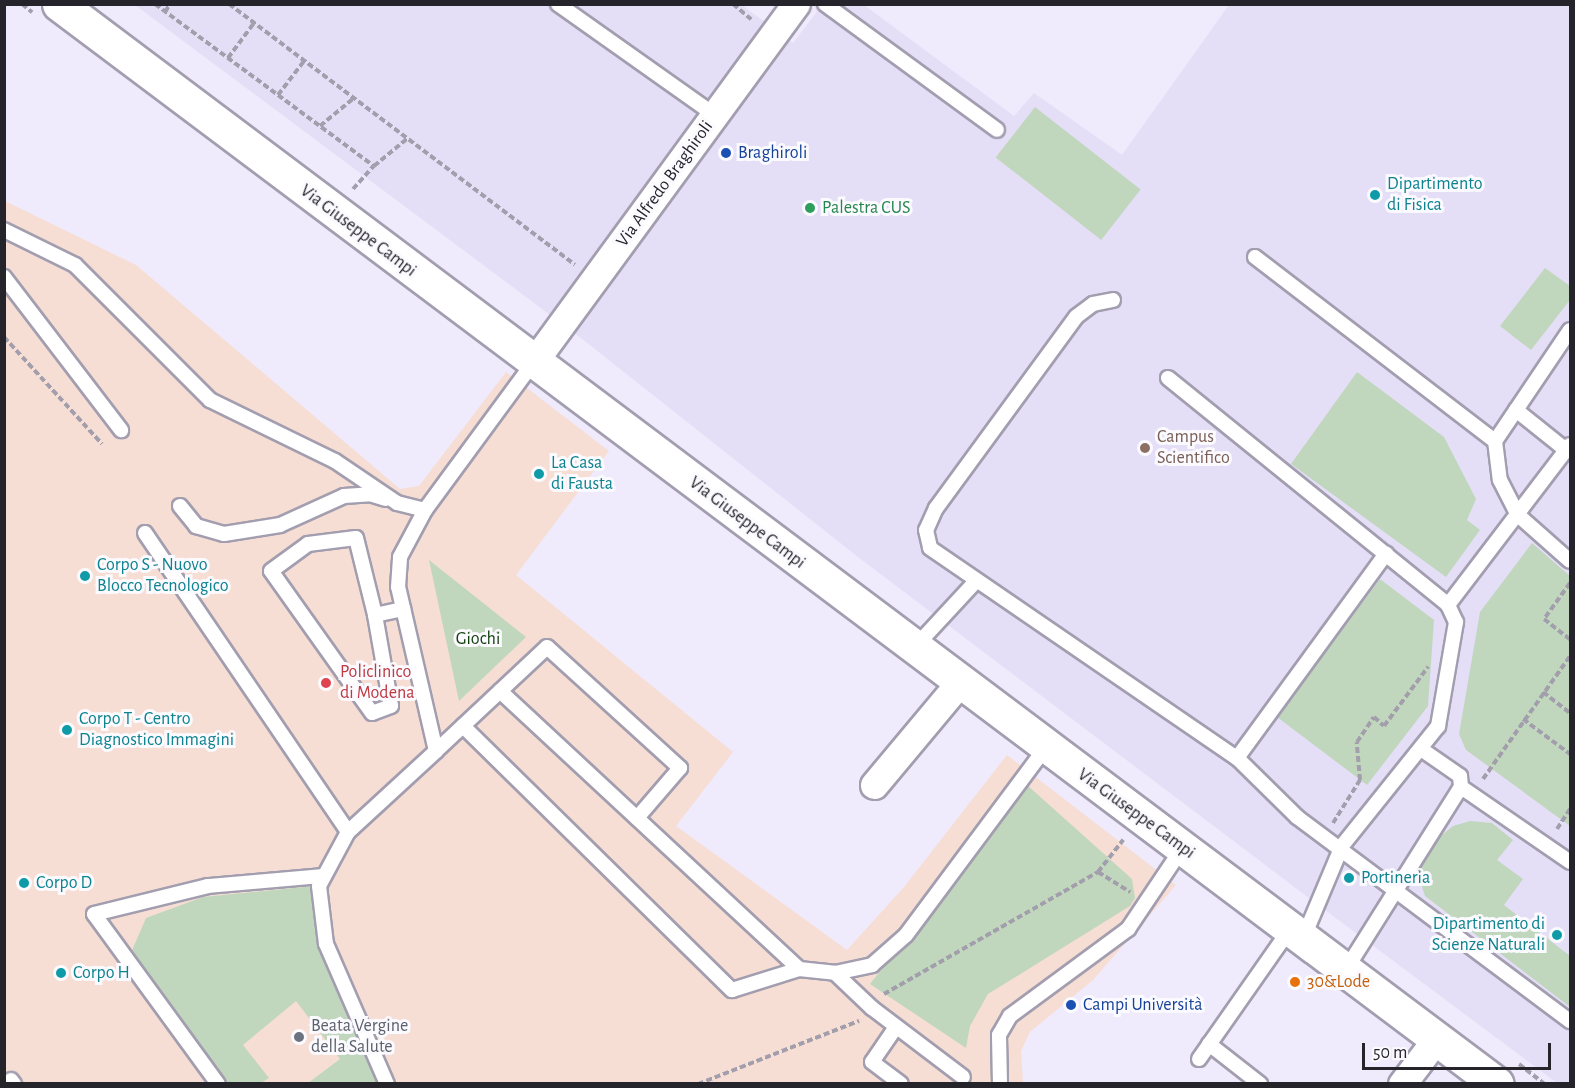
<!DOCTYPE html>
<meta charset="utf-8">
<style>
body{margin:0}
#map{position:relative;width:1575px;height:1088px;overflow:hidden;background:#efeafc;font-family:"Alegreya Sans",sans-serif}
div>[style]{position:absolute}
.built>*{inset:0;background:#e5def7}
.medical>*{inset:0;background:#f6ded4}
.green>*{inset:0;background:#c0d7bd;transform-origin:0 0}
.path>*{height:4px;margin-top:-2px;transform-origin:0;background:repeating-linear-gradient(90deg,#a29eac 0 6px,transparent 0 9px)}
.roads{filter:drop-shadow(2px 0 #a39eaf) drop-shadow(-2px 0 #a39eaf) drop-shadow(0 2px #a39eaf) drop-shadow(0 -2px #a39eaf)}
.lane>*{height:14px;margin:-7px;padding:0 7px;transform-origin:7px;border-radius:7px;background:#fff}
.street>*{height:27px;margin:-13.5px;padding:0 13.5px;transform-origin:13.5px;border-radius:13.5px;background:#fff}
.secondary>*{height:33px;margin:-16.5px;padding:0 16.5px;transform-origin:16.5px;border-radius:16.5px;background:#fff}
.dots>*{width:16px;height:16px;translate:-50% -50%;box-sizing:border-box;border:3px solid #fbfafe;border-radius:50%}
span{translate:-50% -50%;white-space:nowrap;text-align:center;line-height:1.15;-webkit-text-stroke:6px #fbfafe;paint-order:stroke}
.transit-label{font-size:18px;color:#164399}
.left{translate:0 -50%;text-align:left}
.street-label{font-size:18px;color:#26242b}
.culture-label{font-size:18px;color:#0d838f}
.right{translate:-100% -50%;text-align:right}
.leisure-label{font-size:18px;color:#27864d}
.education-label{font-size:18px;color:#785e54}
.park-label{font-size:18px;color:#0f3e0a}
.health-label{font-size:18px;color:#be3a42}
.food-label{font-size:18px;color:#c56008}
.worship-label{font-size:18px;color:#5b616d}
.frame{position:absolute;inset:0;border:6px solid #26242b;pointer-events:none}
.scale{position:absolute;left:1362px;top:1043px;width:189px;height:27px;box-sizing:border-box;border:3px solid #26242b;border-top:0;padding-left:8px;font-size:18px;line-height:21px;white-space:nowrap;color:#26242b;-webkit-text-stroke:4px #fbfafe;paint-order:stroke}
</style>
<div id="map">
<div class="built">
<div style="clip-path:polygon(135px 5px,742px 5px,793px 43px,822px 5px,864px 5px,1014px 116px,1034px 93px,1122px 155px,1229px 5px,1570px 5px,1570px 1083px,1557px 1083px,1297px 889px,858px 557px,581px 338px)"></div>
</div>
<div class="medical">
<div style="clip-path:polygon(5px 201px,136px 265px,400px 489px,419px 486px,506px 372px,609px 451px,516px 575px,733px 752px,676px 826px,847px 950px,904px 887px,1007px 755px,1176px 885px,1093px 980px,1030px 1032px,1021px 1051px,1023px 1083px,5px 1084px)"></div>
</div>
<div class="green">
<div style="left:1035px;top:107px;width:134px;height:64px;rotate:38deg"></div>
<div style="clip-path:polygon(1545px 268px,1570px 286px,1570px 300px,1531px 350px,1500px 326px)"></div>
<div style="clip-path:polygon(1357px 372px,1444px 437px,1476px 499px,1467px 520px,1480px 530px,1446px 577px,1291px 464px)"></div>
<div style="clip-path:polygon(1532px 543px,1570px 576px,1570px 826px,1466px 750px,1459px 734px,1480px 612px)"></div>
<div style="clip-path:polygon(429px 560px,526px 637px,459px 701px)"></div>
<div style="clip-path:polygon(1380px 579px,1434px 620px,1428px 706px,1367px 785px,1277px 717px)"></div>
<div style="clip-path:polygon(1027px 785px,1132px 879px,1135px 898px,1130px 906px,988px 994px,970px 1026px,966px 1048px,870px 984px)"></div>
<div style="clip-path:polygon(1470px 821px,1492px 823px,1513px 840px,1497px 860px,1523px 879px,1504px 905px,1570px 956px,1570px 1007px,1425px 896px,1417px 872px,1422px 851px,1453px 826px)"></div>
<div style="clip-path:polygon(313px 886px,320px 946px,379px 1083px,308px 1083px,340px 1059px,296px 1001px,243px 1045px,269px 1078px,261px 1083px,226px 1083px,130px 955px,146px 918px,203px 897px)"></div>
</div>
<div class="path">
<div style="left:22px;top:4px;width:13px;rotate:39deg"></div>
<div style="left:155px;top:4px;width:272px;rotate:36.5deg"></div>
<div style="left:374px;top:166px;width:44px;rotate:-39.5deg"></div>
<div style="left:229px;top:4px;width:433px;rotate:37deg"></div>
<div style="left:733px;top:4px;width:26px;rotate:40deg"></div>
<div style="left:165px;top:12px;width:9px;rotate:-58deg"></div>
<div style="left:228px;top:58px;width:44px;rotate:-53.4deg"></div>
<div style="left:278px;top:95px;width:43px;rotate:-52.6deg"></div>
<div style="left:320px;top:126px;width:44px;rotate:-39.5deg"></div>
<div style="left:353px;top:189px;width:31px;rotate:-48deg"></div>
<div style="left:4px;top:337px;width:145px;rotate:47.5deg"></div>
<div style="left:1570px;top:583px;width:44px;rotate:125.8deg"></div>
<div style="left:1544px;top:619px;width:33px;rotate:38deg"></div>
<div style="left:1543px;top:692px;width:34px;rotate:38deg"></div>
<div style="left:1523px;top:719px;width:59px;rotate:36.7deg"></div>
<div style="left:1483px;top:779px;width:151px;rotate:-54.7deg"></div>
<div style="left:1333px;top:823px;width:51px;rotate:-57.9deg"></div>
<div style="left:1360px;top:780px;width:38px;rotate:-95deg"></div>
<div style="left:1357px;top:742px;width:30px;rotate:-56deg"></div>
<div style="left:1374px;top:717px;width:13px;rotate:42deg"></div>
<div style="left:1384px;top:726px;width:74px;rotate:-53.3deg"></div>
<div style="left:1557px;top:829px;width:24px;rotate:-57deg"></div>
<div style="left:1098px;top:872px;width:41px;rotate:-52deg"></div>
<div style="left:884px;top:994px;width:246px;rotate:-29.7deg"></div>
<div style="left:1098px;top:872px;width:38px;rotate:32deg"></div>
<div style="left:1519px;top:1064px;width:33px;rotate:38deg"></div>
<div style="left:698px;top:1084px;width:173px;rotate:-21.4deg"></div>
</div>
<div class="roads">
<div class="lane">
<div style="left:558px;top:4px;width:192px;rotate:35.3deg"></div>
<div style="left:825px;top:4px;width:213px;rotate:36.2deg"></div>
<div style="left:4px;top:230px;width:79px;rotate:26.2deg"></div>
<div style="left:75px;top:265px;width:191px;rotate:45deg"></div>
<div style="left:210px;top:400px;width:139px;rotate:26deg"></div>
<div style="left:335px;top:461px;width:75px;rotate:34.1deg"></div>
<div style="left:397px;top:503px;width:29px;rotate:14deg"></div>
<div style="left:425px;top:510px;width:182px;rotate:-53.7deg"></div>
<div style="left:1255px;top:257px;width:302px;rotate:37.5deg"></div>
<div style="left:4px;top:277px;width:193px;rotate:52.6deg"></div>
<div style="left:1113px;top:300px;width:20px;rotate:169deg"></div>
<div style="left:1093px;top:304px;width:21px;rotate:143deg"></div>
<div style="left:1076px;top:317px;width:237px;rotate:126.2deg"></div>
<div style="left:936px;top:508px;width:24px;rotate:114deg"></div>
<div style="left:926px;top:530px;width:18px;rotate:77deg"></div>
<div style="left:930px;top:548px;width:372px;rotate:34.4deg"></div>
<div style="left:1237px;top:758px;width:84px;rotate:44.5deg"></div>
<div style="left:1297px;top:817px;width:341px;rotate:36.8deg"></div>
<div style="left:1570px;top:330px;width:134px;rotate:124deg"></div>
<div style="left:1495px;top:441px;width:39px;rotate:83deg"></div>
<div style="left:1500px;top:480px;width:39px;rotate:63deg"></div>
<div style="left:1518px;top:515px;width:69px;rotate:41.5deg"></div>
<div style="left:1168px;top:378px;width:360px;rotate:39deg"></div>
<div style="left:1448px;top:605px;width:19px;rotate:65deg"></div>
<div style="left:1456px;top:622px;width:106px;rotate:99.8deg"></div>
<div style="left:1438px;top:726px;width:154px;rotate:128.7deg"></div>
<div style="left:1342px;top:846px;width:101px;rotate:112.8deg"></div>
<div style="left:1516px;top:410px;width:64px;rotate:38.7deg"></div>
<div style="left:180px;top:506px;width:26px;rotate:51deg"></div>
<div style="left:196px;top:526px;width:29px;rotate:16deg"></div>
<div style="left:224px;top:534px;width:57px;rotate:-9.1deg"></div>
<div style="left:280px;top:525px;width:70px;rotate:-24.4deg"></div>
<div style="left:344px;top:496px;width:26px;rotate:-4deg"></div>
<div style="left:370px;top:494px;width:16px;rotate:18deg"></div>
<div style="left:145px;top:533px;width:361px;rotate:55.8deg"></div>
<div style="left:356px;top:538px;width:79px;rotate:76.1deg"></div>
<div style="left:375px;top:615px;width:92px;rotate:80deg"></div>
<div style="left:391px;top:706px;width:20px;rotate:160deg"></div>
<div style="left:372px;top:713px;width:174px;rotate:-125.4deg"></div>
<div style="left:271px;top:571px;width:46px;rotate:-36.1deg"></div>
<div style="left:308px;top:544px;width:48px;rotate:-7.1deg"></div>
<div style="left:1448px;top:605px;width:201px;rotate:-52.7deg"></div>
<div style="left:375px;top:615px;width:29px;rotate:-12deg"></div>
<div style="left:914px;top:648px;width:91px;rotate:-47.2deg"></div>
<div style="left:500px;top:691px;width:408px;rotate:42.9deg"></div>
<div style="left:463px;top:726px;width:377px;rotate:44.5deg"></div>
<div style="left:732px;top:990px;width:70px;rotate:-17.4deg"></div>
<div style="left:799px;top:969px;width:36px;rotate:6deg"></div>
<div style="left:835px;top:973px;width:38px;rotate:-12deg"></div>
<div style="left:872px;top:965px;width:45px;rotate:-41.4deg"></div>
<div style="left:906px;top:935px;width:234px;rotate:-53.3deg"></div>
<div style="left:436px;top:751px;width:152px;rotate:-43.1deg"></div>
<div style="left:547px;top:647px;width:180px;rotate:42.3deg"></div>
<div style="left:680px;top:768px;width:66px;rotate:130.7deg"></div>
<div style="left:1237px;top:758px;width:253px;rotate:-53.9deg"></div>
<div style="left:1461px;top:787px;width:132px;rotate:34.5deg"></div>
<div style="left:1345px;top:971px;width:218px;rotate:-57.8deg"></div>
<div style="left:1461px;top:787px;width:11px;rotate:-95deg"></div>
<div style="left:1460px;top:776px;width:47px;rotate:-145.3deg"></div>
<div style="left:835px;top:973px;width:51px;rotate:43.4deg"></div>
<div style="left:872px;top:1008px;width:114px;rotate:37.2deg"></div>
<div style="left:896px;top:1027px;width:42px;rotate:124.4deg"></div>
<div style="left:872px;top:1062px;width:36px;rotate:37deg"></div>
<div style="left:1209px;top:1044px;width:65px;rotate:38.1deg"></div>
<div style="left:1199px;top:1059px;width:159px;rotate:-55deg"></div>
<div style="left:11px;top:1080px;width:5px;rotate:53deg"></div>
<div style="left:218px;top:1084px;width:210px;rotate:-126.1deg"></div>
<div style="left:94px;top:914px;width:117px;rotate:-13.8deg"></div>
<div style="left:208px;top:886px;width:115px;rotate:-5deg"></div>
<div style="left:387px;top:1084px;width:153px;rotate:-113.5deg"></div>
<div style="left:326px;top:944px;width:58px;rotate:-96.9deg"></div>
<div style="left:319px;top:886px;width:61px;rotate:-61.8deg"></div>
<div style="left:348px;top:832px;width:120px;rotate:-42.6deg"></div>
<div style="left:436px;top:751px;width:168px;rotate:-103deg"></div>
<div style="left:398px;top:587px;width:30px;rotate:-86deg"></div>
<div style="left:400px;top:557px;width:53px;rotate:-62deg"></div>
<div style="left:1000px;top:1084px;width:49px;rotate:-91.2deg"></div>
<div style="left:999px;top:1035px;width:22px;rotate:-60deg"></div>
<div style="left:1010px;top:1016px;width:147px;rotate:-36.4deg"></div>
<div style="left:1128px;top:929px;width:99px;rotate:-56.1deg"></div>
</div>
<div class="street">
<div style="left:533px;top:363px;width:445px;rotate:-53.8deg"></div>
<div style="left:874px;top:785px;width:134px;rotate:-50.1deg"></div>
<div style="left:1402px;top:1084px;width:58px;rotate:-52.7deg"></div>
</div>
<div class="secondary">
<div style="left:59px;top:4px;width:1798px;rotate:36.91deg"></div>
</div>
</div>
<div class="dots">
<div style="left:726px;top:153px;background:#1a4fb4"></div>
<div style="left:1375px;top:195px;background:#0f9aa8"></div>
<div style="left:810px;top:208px;background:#2e9e5b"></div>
<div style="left:1145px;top:448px;background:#8d6e63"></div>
<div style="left:539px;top:474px;background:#0f9aa8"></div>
<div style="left:85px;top:576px;background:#0f9aa8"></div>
<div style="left:326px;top:683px;background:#e0444e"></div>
<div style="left:67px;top:730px;background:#0f9aa8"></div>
<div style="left:1349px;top:878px;background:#0f9aa8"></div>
<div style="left:24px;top:883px;background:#0f9aa8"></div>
<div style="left:1557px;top:935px;background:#0f9aa8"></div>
<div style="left:61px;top:973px;background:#0f9aa8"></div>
<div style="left:1295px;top:982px;background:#e8710a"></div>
<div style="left:1071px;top:1005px;background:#1a4fb4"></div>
<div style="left:299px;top:1037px;background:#6b7280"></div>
</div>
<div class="transit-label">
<span class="left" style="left:738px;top:153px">Braghiroli</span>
<span class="left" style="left:1083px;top:1005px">Campi Università</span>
</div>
<div class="street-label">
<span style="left:665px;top:184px;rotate:-54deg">Via Alfredo Braghiroli</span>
<span style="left:358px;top:231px;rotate:37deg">Via Giuseppe Campi</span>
<span style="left:747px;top:523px;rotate:37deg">Via Giuseppe Campi</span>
<span style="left:1136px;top:814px;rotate:36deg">Via Giuseppe Campi</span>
</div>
<div class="culture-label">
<span class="left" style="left:1387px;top:195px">Dipartimento<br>di Fisica</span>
<span class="left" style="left:551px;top:474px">La Casa<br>di Fausta</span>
<span class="left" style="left:97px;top:576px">Corpo S - Nuovo<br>Blocco Tecnologico</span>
<span class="left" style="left:79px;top:730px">Corpo T - Centro<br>Diagnostico Immagini</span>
<span class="left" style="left:1361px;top:878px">Portineria</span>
<span class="left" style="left:36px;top:883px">Corpo D</span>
<span class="right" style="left:1545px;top:935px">Dipartimento di<br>Scienze Naturali</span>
<span class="left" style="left:73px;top:973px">Corpo H</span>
</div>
<div class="leisure-label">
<span class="left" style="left:822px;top:208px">Palestra CUS</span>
</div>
<div class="education-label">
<span class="left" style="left:1157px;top:448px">Campus<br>Scientifico</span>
</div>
<div class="park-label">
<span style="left:478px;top:639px">Giochi</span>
</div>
<div class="health-label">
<span class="left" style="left:340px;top:683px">Policlinico<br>di Modena</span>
</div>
<div class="food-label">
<span class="left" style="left:1307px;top:982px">30&amp;Lode</span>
</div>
<div class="worship-label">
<span class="left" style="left:311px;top:1037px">Beata Vergine<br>della Salute</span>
</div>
<div class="frame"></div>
<div class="scale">50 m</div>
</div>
